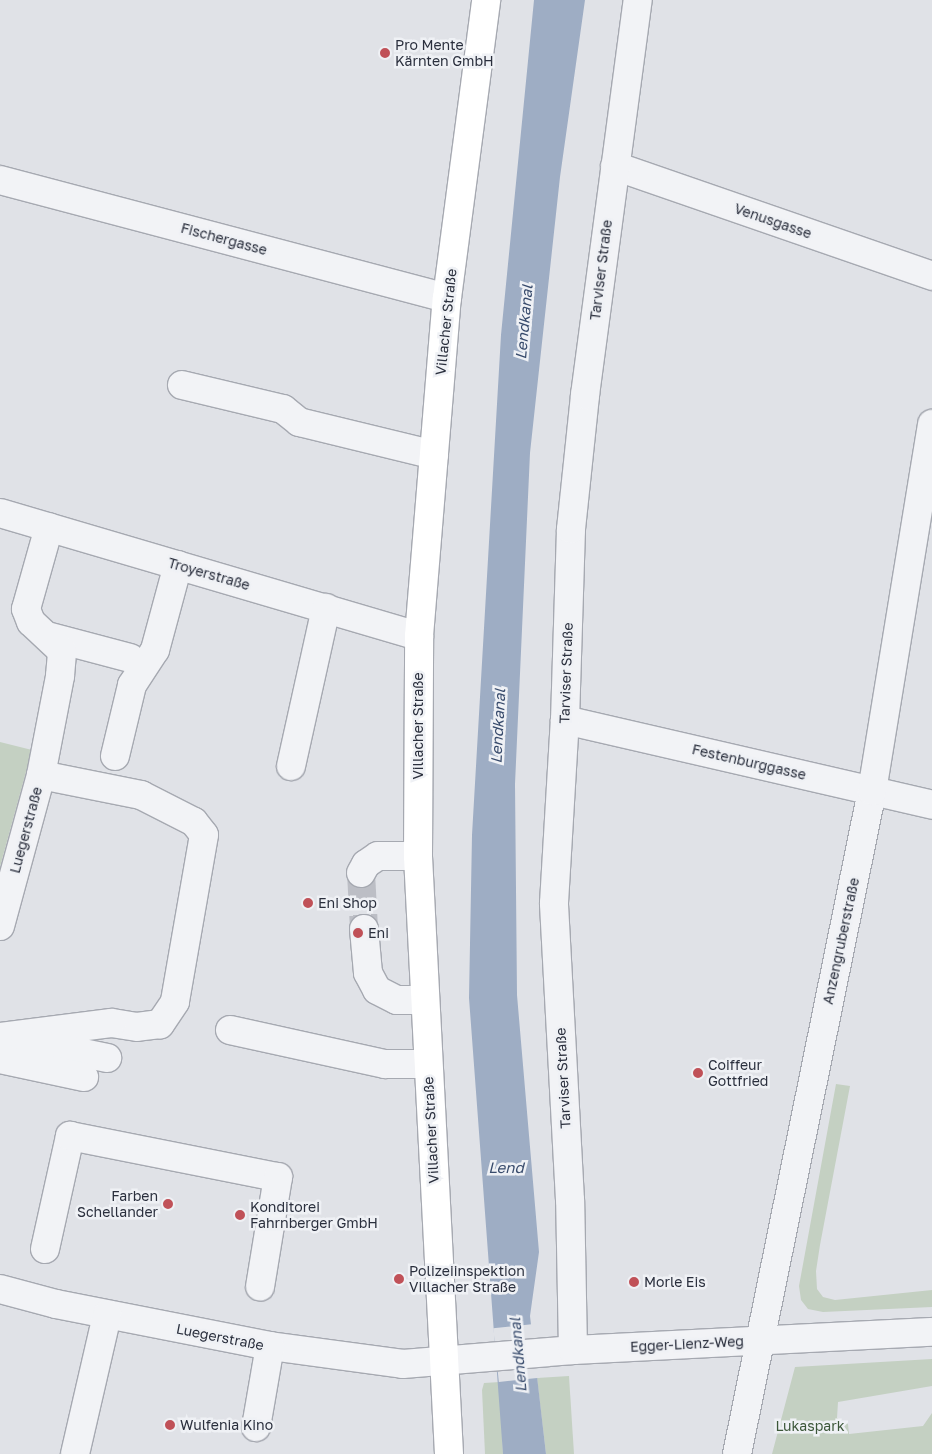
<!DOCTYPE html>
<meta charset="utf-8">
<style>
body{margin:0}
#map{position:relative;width:932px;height:1454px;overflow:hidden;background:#e0e2e7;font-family:"Golos Text",sans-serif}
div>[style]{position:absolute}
.green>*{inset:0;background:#c4d0c2}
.water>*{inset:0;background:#9eadc4}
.pier>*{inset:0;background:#e0e2e7;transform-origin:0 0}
.minor-tunnel>*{height:28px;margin-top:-14px;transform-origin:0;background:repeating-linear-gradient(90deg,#bcbec5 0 28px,transparent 0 42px)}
.roads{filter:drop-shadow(1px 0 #a6a9b1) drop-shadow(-1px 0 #a6a9b1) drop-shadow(0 1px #a6a9b1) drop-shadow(0 -1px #a6a9b1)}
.minor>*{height:28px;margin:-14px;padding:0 14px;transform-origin:14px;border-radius:14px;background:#f2f3f6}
.major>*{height:28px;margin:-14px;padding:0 14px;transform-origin:14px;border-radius:14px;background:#fff}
.dots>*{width:14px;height:14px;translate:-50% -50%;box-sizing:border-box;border:2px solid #eff1f5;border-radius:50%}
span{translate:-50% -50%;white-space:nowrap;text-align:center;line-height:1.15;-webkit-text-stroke:5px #eff1f5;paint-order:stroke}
.poi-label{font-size:14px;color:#2a2f3d}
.left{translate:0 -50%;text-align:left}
.right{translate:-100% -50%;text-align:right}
.street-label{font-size:14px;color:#2a2f3d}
.park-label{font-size:14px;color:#3c5739}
.water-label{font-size:15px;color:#384b6c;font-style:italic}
</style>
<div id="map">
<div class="green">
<div style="clip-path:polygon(0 742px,32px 750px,0 867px)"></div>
<div style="clip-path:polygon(836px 1084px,850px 1086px,820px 1245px,816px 1271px,817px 1289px,823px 1297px,835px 1300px,932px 1290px,932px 1307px,823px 1312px,808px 1309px,801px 1300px,799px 1286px)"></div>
<div style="clip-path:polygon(932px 1359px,932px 1386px,838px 1402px,837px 1418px,848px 1424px,849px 1434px,923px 1426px,932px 1413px,932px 1454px,772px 1454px,795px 1367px)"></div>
<div style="clip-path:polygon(569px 1376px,574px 1454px,546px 1454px,537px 1378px)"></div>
<div style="clip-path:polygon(500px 1382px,503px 1454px,485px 1454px,482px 1390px,484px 1383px)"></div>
</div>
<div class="water">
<div style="clip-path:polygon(534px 0,585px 0,560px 177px,530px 453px,515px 784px,517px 995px,539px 1252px,530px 1316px,546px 1454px,503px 1454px,469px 998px,472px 835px,501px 335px)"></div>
</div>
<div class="pier">
<div style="left:534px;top:1324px;width:54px;height:41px;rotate:84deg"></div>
</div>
<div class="minor-tunnel">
<div style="left:361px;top:873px;width:56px;rotate:86.9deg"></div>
</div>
<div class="roads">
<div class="minor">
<div style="left:615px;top:166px;width:336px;rotate:19.1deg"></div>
<div style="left:0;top:180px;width:462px;rotate:14.8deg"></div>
<div style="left:182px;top:385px;width:104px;rotate:13.4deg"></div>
<div style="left:283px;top:409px;width:21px;rotate:39deg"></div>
<div style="left:299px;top:422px;width:139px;rotate:13.7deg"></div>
<div style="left:0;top:513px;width:437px;rotate:16.4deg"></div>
<div style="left:47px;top:636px;width:86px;rotate:14.8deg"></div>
<div style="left:565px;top:720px;width:377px;rotate:13deg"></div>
<div style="left:115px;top:756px;width:73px;rotate:-76.5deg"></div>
<div style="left:132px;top:685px;width:42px;rotate:-56.7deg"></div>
<div style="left:155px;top:650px;width:88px;rotate:-74.9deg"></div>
<div style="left:291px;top:766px;width:162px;rotate:-77.5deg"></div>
<div style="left:41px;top:775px;width:101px;rotate:-79.1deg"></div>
<div style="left:60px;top:676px;width:25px;rotate:-85deg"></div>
<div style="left:62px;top:651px;width:42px;rotate:-136.9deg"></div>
<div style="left:31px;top:622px;width:14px;rotate:-111deg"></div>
<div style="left:26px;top:609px;width:85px;rotate:-74.3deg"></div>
<div style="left:361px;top:873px;width:10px;rotate:-61deg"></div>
<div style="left:366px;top:864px;width:14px;rotate:-34deg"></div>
<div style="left:378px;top:856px;width:40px"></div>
<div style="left:0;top:926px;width:156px;rotate:-74.8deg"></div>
<div style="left:41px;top:775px;width:102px;rotate:11.3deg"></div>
<div style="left:141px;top:795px;width:59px;rotate:27deg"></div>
<div style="left:194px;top:822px;width:16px;rotate:52deg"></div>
<div style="left:204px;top:835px;width:169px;rotate:99.9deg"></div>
<div style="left:175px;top:1002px;width:27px;rotate:124deg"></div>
<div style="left:160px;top:1024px;width:23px;rotate:173deg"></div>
<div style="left:137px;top:1027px;width:26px;rotate:-171deg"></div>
<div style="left:111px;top:1023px;width:112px;rotate:172.8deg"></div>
<div style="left:364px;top:929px;width:44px;rotate:84.8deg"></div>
<div style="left:368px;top:973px;width:19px;rotate:62deg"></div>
<div style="left:377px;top:990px;width:22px;rotate:27deg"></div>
<div style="left:397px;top:1000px;width:28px"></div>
<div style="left:230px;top:1030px;width:159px;rotate:12.4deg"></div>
<div style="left:385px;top:1064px;width:43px"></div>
<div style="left:25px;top:1041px;width:84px;rotate:11.7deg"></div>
<div style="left:0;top:1059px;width:86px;rotate:12.1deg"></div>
<div style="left:45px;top:1249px;width:116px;rotate:-77.5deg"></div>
<div style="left:70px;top:1136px;width:212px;rotate:11.2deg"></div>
<div style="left:278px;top:1177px;width:111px;rotate:99.3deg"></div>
<div style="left:0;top:1289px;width:58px;rotate:15deg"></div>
<div style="left:56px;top:1304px;width:218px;rotate:11.1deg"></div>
<div style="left:270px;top:1346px;width:134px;rotate:7.7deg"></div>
<div style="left:403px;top:1364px;width:171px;rotate:-4.7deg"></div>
<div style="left:573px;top:1350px;width:359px;rotate:-2.9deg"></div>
<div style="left:573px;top:1350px;width:150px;rotate:-91.1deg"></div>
<div style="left:570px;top:1200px;width:297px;rotate:-93.1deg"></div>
<div style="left:554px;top:903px;width:183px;rotate:-86.6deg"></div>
<div style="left:565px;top:720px;width:191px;rotate:-88.2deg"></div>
<div style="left:571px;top:529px;width:135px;rotate:-84deg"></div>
<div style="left:585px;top:395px;width:399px;rotate:-82.4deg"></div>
<div style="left:256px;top:1427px;width:82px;rotate:-80.2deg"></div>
<div style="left:75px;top:1454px;width:143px;rotate:-77deg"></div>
<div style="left:737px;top:1454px;width:677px;rotate:-78.49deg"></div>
<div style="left:872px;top:791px;width:372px;rotate:-80.7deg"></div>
</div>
<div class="major">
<div style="left:449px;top:1454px;width:599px;rotate:-92.97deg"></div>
<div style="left:418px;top:856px;width:220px;rotate:-89.7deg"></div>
<div style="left:419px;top:636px;width:339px;rotate:-85.3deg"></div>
<div style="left:447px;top:298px;width:301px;rotate:-82.5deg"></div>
</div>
</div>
<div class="dots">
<div style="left:385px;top:53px;background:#c05158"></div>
<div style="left:308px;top:903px;background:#c05158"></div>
<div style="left:358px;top:933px;background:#c05158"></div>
<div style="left:698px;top:1073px;background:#c05158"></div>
<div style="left:168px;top:1204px;background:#c05158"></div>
<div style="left:240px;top:1215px;background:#c05158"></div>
<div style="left:399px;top:1279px;background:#c05158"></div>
<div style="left:634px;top:1282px;background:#c05158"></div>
<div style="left:170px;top:1425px;background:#c05158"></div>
</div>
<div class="poi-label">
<span class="left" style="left:395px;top:53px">Pro Mente<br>Kärnten GmbH</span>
<span class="left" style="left:318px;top:903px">Eni Shop</span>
<span class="left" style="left:368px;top:933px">Eni</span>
<span class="left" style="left:708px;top:1073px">Coiffeur<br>Gottfried</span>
<span class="right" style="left:158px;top:1204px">Farben<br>Schellander</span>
<span class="left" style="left:250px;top:1215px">Konditorei<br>Fahrnberger GmbH</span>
<span class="left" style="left:409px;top:1279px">Polizeiinspektion<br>Villacher Straße</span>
<span class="left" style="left:644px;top:1282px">Morle Eis</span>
<span class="left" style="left:180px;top:1425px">Wulfenia Kino</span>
</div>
<div class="street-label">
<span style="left:773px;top:221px;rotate:19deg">Venusgasse</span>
<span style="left:224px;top:239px;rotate:15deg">Fischergasse</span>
<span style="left:601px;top:270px;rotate:-83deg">Tarviser Straße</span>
<span style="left:446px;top:322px;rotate:-84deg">Villacher Straße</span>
<span style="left:209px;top:574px;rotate:16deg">Troyerstraße</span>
<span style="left:566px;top:673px;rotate:-88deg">Tarviser Straße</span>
<span style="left:418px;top:726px;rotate:-90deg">Villacher Straße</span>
<span style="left:749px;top:762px;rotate:13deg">Festenburggasse</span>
<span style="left:26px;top:830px;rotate:-75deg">Luegerstraße</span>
<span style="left:841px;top:941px;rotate:-78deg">Anzengruberstraße</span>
<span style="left:563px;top:1078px;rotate:-93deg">Tarviser Straße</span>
<span style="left:431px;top:1130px;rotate:-93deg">Villacher Straße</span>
<span style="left:220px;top:1337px;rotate:11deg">Luegerstraße</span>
<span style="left:687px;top:1344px;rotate:-3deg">Egger-Lienz-Weg</span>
</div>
<div class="park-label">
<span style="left:810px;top:1426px">Lukaspark</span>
</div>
<div class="water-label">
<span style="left:524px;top:322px;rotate:-85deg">Lendkanal</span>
<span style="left:498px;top:726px;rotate:-87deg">Lendkanal</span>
<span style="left:506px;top:1168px">Lend</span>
<span style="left:518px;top:1355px;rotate:-95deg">Lendkanal</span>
</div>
</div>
